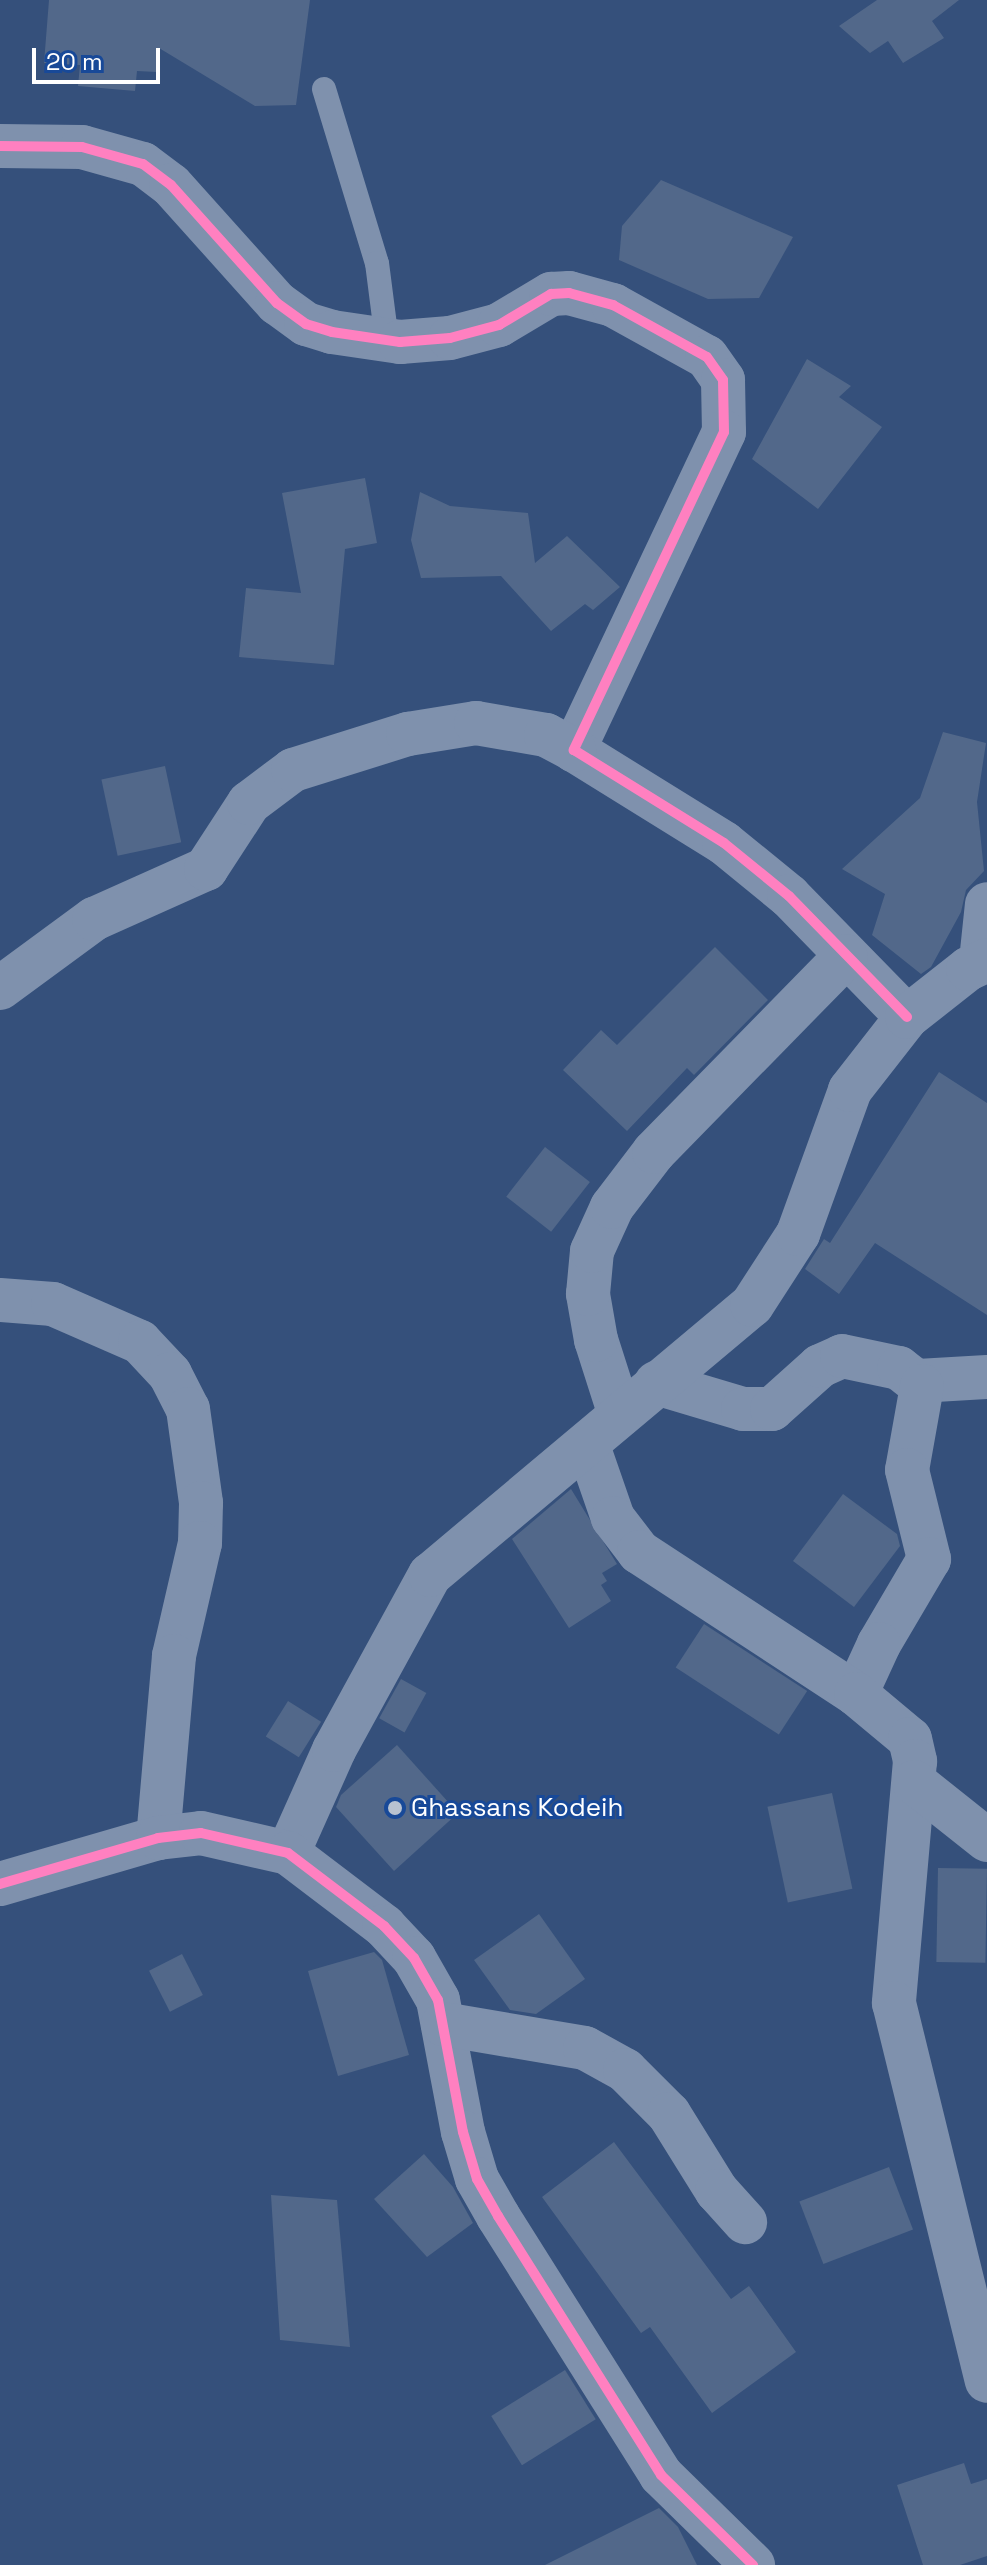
<!DOCTYPE html>
<style>
body{margin:0}
#map{position:relative;width:987px;height:2565px;overflow:hidden;background:#35507b;font-family:"Space Grotesk",sans-serif}
div>[style]{position:absolute}
.building>*{inset:0;background:#52688a;transform-origin:0 0}
.service>*{height:24px;margin:-12px;padding:0 12px;transform-origin:12px;border-radius:12px;background:#7f91ad}
.minor>*{height:44px;margin:-22px;padding:0 22px;transform-origin:22px;border-radius:22px;background:#7f91ad}
.cycleway>*{height:10px;margin:-5px;padding:0 5px;transform-origin:5px;border-radius:5px;background:#ff80c0}
.dots>*{width:22px;height:22px;translate:-50% -50%;box-sizing:border-box;border:4px solid #184998;border-radius:50%}
span{translate:-50% -50%;white-space:nowrap;text-align:center;line-height:1.15;-webkit-text-stroke:6px #184998;paint-order:stroke}
.poi-label{font-size:26px;color:#fff}
.left{translate:0 -50%;text-align:left}
.scale{position:absolute;left:32px;top:48px;width:128px;height:36px;box-sizing:border-box;border:4px solid #fff;border-top:0;padding-left:10px;font-size:24px;line-height:28px;white-space:nowrap;color:#fff;-webkit-text-stroke:6px #184998;paint-order:stroke}
</style>
<div id="map">
<div class="building">
<div style="clip-path:polygon(49px 0,310px 0,296px 105px,255px 106px,159px 48px,157px 72px,137px 71px,135px 91px,78px 86px,80px 65px,44px 63px)"></div>
<div style="clip-path:polygon(877px 0,959px 0,932px 21px,944px 38px,903px 63px,888px 41px,870px 53px,839px 26px)"></div>
<div style="clip-path:polygon(661px 180px,793px 237px,759px 298px,708px 299px,619px 260px,622px 226px)"></div>
<div style="clip-path:polygon(807px 359px,851px 386px,839px 397px,882px 427px,818px 509px,752px 459px)"></div>
<div style="clip-path:polygon(365px 478px,377px 543px,345px 549px,334px 665px,239px 657px,246px 588px,301px 593px,282px 493px)"></div>
<div style="clip-path:polygon(420px 492px,450px 506px,528px 513px,535px 563px,567px 536px,620px 587px,593px 610px,585px 604px,551px 631px,501px 576px,421px 578px,411px 540px)"></div>
<div style="clip-path:polygon(943px 732px,986px 743px,977px 802px,984px 871px,966px 890px,961px 912px,931px 967px,921px 974px,872px 935px,885px 894px,842px 869px,920px 798px)"></div>
<div style="left:165px;top:766px;width:78px;height:65px;rotate:78deg"></div>
<div style="clip-path:polygon(715px 947px,768px 1000px,694px 1075px,687px 1068px,627px 1131px,563px 1070px,601px 1030px,617px 1045px)"></div>
<div style="clip-path:polygon(939px 1072px,987px 1103px,987px 1315px,875px 1243px,839px 1294px,805px 1269px,824px 1239px,830px 1243px)"></div>
<div style="left:545px;top:1147px;width:57px;height:63px;rotate:38deg"></div>
<div style="clip-path:polygon(571px 1489px,617px 1564px,602px 1573px,607px 1581px,601px 1585px,611px 1601px,569px 1628px,512px 1539px)"></div>
<div style="clip-path:polygon(843px 1494px,897px 1534px,900px 1546px,854px 1607px,793px 1561px)"></div>
<div style="left:704px;top:1624px;width:123px;height:52px;rotate:33deg"></div>
<div style="left:401px;top:1679px;width:29px;height:45px;rotate:29deg"></div>
<div style="left:288px;top:1701px;width:39px;height:42px;rotate:32deg"></div>
<div style="clip-path:polygon(397px 1745px,458px 1813px,394px 1871px,336px 1807px,341px 1795px)"></div>
<div style="left:832px;top:1793px;width:98px;height:66px;rotate:78deg"></div>
<div style="left:938px;top:1868px;width:49px;height:94px;rotate:1deg"></div>
<div style="clip-path:polygon(539px 1914px,585px 1979px,536px 2014px,510px 2010px,474px 1960px)"></div>
<div style="clip-path:polygon(374px 1952px,382px 1960px,409px 2055px,338px 2076px,308px 1971px)"></div>
<div style="left:182px;top:1954px;width:46px;height:37px;rotate:63deg"></div>
<div style="clip-path:polygon(614px 2142px,731px 2299px,749px 2286px,796px 2352px,712px 2413px,650px 2327px,641px 2333px,542px 2197px)"></div>
<div style="clip-path:polygon(424px 2154px,453px 2187px,473px 2223px,427px 2257px,374px 2199px)"></div>
<div style="left:889px;top:2167px;width:67px;height:96px;rotate:69deg"></div>
<div style="clip-path:polygon(271px 2195px,337px 2200px,350px 2347px,280px 2340px)"></div>
<div style="left:565px;top:2370px;width:58px;height:87px;rotate:58deg"></div>
<div style="clip-path:polygon(964px 2463px,971px 2484px,987px 2479px,987px 2556px,960px 2565px,923px 2565px,897px 2485px)"></div>
<div style="clip-path:polygon(659px 2508px,678px 2527px,697px 2565px,545px 2565px)"></div>
</div>
<div class="service">
<div style="left:324px;top:89px;width:182px;rotate:73.1deg"></div>
<div style="left:377px;top:263px;width:79px;rotate:82.7deg"></div>
</div>
<div class="minor">
<div style="left:0;top:146px;width:82px;rotate:0.7deg"></div>
<div style="left:82px;top:147px;width:63px;rotate:15.6deg"></div>
<div style="left:143px;top:164px;width:35px;rotate:37deg"></div>
<div style="left:171px;top:185px;width:159px;rotate:48.1deg"></div>
<div style="left:277px;top:303px;width:36px;rotate:36deg"></div>
<div style="left:306px;top:324px;width:27px;rotate:17deg"></div>
<div style="left:332px;top:332px;width:69px;rotate:8.4deg"></div>
<div style="left:400px;top:342px;width:50px;rotate:-4.6deg"></div>
<div style="left:450px;top:338px;width:51px;rotate:-14.9deg"></div>
<div style="left:499px;top:325px;width:61px;rotate:-30.8deg"></div>
<div style="left:551px;top:294px;width:18px;rotate:-3deg"></div>
<div style="left:569px;top:293px;width:46px;rotate:15.3deg"></div>
<div style="left:613px;top:305px;width:107px;rotate:29deg"></div>
<div style="left:707px;top:357px;width:28px;rotate:55deg"></div>
<div style="left:723px;top:380px;width:52px;rotate:88.9deg"></div>
<div style="left:724px;top:432px;width:352px;rotate:115.3deg"></div>
<div style="left:574px;top:750px;width:176px;rotate:31.8deg"></div>
<div style="left:724px;top:843px;width:84px;rotate:39.2deg"></div>
<div style="left:789px;top:896px;width:169px;rotate:45.7deg"></div>
<div style="left:981px;top:961px;width:57px;rotate:-84deg"></div>
<div style="left:0;top:988px;width:117px;rotate:-36.3deg"></div>
<div style="left:94px;top:919px;width:123px;rotate:-24.1deg"></div>
<div style="left:206px;top:869px;width:79px;rotate:-56.9deg"></div>
<div style="left:249px;top:803px;width:55px;rotate:-36.9deg"></div>
<div style="left:293px;top:770px;width:121px;rotate:-17.4deg"></div>
<div style="left:408px;top:734px;width:69px;rotate:-9.2deg"></div>
<div style="left:476px;top:723px;width:71px;rotate:9.7deg"></div>
<div style="left:546px;top:735px;width:32px;rotate:28deg"></div>
<div style="left:0;top:1300px;width:53px;rotate:4.3deg"></div>
<div style="left:53px;top:1304px;width:95px;rotate:23.6deg"></div>
<div style="left:140px;top:1342px;width:44px;rotate:46.8deg"></div>
<div style="left:170px;top:1374px;width:39px;rotate:63deg"></div>
<div style="left:188px;top:1409px;width:95px;rotate:82.1deg"></div>
<div style="left:201px;top:1503px;width:40px;rotate:91.4deg"></div>
<div style="left:200px;top:1543px;width:116px;rotate:103deg"></div>
<div style="left:174px;top:1656px;width:183px;rotate:95deg"></div>
<div style="left:918px;top:1381px;width:69px;rotate:-3.3deg"></div>
<div style="left:656px;top:1383px;width:91px;rotate:16.6deg"></div>
<div style="left:743px;top:1409px;width:29px"></div>
<div style="left:772px;top:1409px;width:64px;rotate:-41.9deg"></div>
<div style="left:820px;top:1366px;width:24px;rotate:-24deg"></div>
<div style="left:842px;top:1356px;width:58px;rotate:11.9deg"></div>
<div style="left:899px;top:1368px;width:29px;rotate:38deg"></div>
<div style="left:922px;top:1386px;width:85px;rotate:100.1deg"></div>
<div style="left:907px;top:1470px;width:92px;rotate:76.1deg"></div>
<div style="left:929px;top:1559px;width:99px;rotate:120.5deg"></div>
<div style="left:879px;top:1644px;width:55px;rotate:114.7deg"></div>
<div style="left:620px;top:1415px;width:79px;rotate:-107.7deg"></div>
<div style="left:596px;top:1340px;width:47px;rotate:-99.9deg"></div>
<div style="left:588px;top:1294px;width:43px;rotate:-84.7deg"></div>
<div style="left:592px;top:1251px;width:48px;rotate:-65.6deg"></div>
<div style="left:612px;top:1207px;width:69px;rotate:-52.6deg"></div>
<div style="left:654px;top:1152px;width:274px;rotate:-45.6deg"></div>
<div style="left:588px;top:1446px;width:76px;rotate:70.9deg"></div>
<div style="left:613px;top:1518px;width:43px;rotate:52.6deg"></div>
<div style="left:639px;top:1552px;width:259px;rotate:33.2deg"></div>
<div style="left:856px;top:1694px;width:70px;rotate:39.8deg"></div>
<div style="left:910px;top:1739px;width:23px;rotate:77deg"></div>
<div style="left:915px;top:1761px;width:243px;rotate:95deg"></div>
<div style="left:894px;top:2003px;width:389px;rotate:76.2deg"></div>
<div style="left:914px;top:1782px;width:93px;rotate:38.5deg"></div>
<div style="left:288px;top:1853px;width:113px;rotate:-65.9deg"></div>
<div style="left:334px;top:1750px;width:200px;rotate:-61.3deg"></div>
<div style="left:430px;top:1575px;width:420px;rotate:-40deg"></div>
<div style="left:752px;top:1305px;width:85px;rotate:-57.1deg"></div>
<div style="left:798px;top:1234px;width:153px;rotate:-70.1deg"></div>
<div style="left:850px;top:1090px;width:93px;rotate:-52deg"></div>
<div style="left:907px;top:1017px;width:78px;rotate:-38.2deg"></div>
<div style="left:968px;top:969px;width:21px;rotate:-25deg"></div>
<div style="left:0;top:1884px;width:165px;rotate:-16.2deg"></div>
<div style="left:158px;top:1838px;width:43px;rotate:-6.6deg"></div>
<div style="left:201px;top:1833px;width:89px;rotate:12.9deg"></div>
<div style="left:288px;top:1853px;width:121px;rotate:37.2deg"></div>
<div style="left:384px;top:1926px;width:44px;rotate:46.8deg"></div>
<div style="left:414px;top:1958px;width:48px;rotate:60.3deg"></div>
<div style="left:438px;top:2000px;width:134px;rotate:79.3deg"></div>
<div style="left:463px;top:2132px;width:49px;rotate:73.4deg"></div>
<div style="left:477px;top:2179px;width:43px;rotate:60.4deg"></div>
<div style="left:498px;top:2216px;width:306px;rotate:57.8deg"></div>
<div style="left:661px;top:2475px;width:129px;rotate:44.4deg"></div>
<div style="left:443px;top:2024px;width:144px;rotate:9.6deg"></div>
<div style="left:585px;top:2048px;width:46px;rotate:28.8deg"></div>
<div style="left:625px;top:2070px;width:62px;rotate:45deg"></div>
<div style="left:669px;top:2114px;width:91px;rotate:58.1deg"></div>
<div style="left:717px;top:2191px;width:42px;rotate:47.9deg"></div>
</div>
<div class="cycleway">
<div style="left:0;top:146px;width:82px;rotate:0.7deg"></div>
<div style="left:82px;top:147px;width:63px;rotate:15.6deg"></div>
<div style="left:143px;top:164px;width:35px;rotate:37deg"></div>
<div style="left:171px;top:185px;width:159px;rotate:48.1deg"></div>
<div style="left:277px;top:303px;width:36px;rotate:36deg"></div>
<div style="left:306px;top:324px;width:27px;rotate:17deg"></div>
<div style="left:332px;top:332px;width:69px;rotate:8.4deg"></div>
<div style="left:400px;top:342px;width:50px;rotate:-4.6deg"></div>
<div style="left:450px;top:338px;width:51px;rotate:-14.9deg"></div>
<div style="left:499px;top:325px;width:61px;rotate:-30.8deg"></div>
<div style="left:551px;top:294px;width:18px;rotate:-3deg"></div>
<div style="left:569px;top:293px;width:46px;rotate:15.3deg"></div>
<div style="left:613px;top:305px;width:107px;rotate:29deg"></div>
<div style="left:707px;top:357px;width:28px;rotate:55deg"></div>
<div style="left:723px;top:380px;width:52px;rotate:88.9deg"></div>
<div style="left:724px;top:432px;width:352px;rotate:115.3deg"></div>
<div style="left:574px;top:750px;width:176px;rotate:31.8deg"></div>
<div style="left:724px;top:843px;width:84px;rotate:39.2deg"></div>
<div style="left:789px;top:896px;width:169px;rotate:45.7deg"></div>
<div style="left:0;top:1884px;width:165px;rotate:-16.2deg"></div>
<div style="left:158px;top:1838px;width:43px;rotate:-6.6deg"></div>
<div style="left:201px;top:1833px;width:89px;rotate:12.9deg"></div>
<div style="left:288px;top:1853px;width:121px;rotate:37.2deg"></div>
<div style="left:384px;top:1926px;width:44px;rotate:46.8deg"></div>
<div style="left:414px;top:1958px;width:48px;rotate:60.3deg"></div>
<div style="left:438px;top:2000px;width:134px;rotate:79.3deg"></div>
<div style="left:463px;top:2132px;width:49px;rotate:73.4deg"></div>
<div style="left:477px;top:2179px;width:43px;rotate:60.4deg"></div>
<div style="left:498px;top:2216px;width:306px;rotate:57.8deg"></div>
<div style="left:661px;top:2475px;width:129px;rotate:44.4deg"></div>
</div>
<div class="dots">
<div style="left:395px;top:1808px;background:#b8c2d1"></div>
</div>
<div class="poi-label">
<span class="left" style="left:411px;top:1808px">Ghassans Kodeih</span>
</div>
<div class="scale">20 m</div>
</div>
